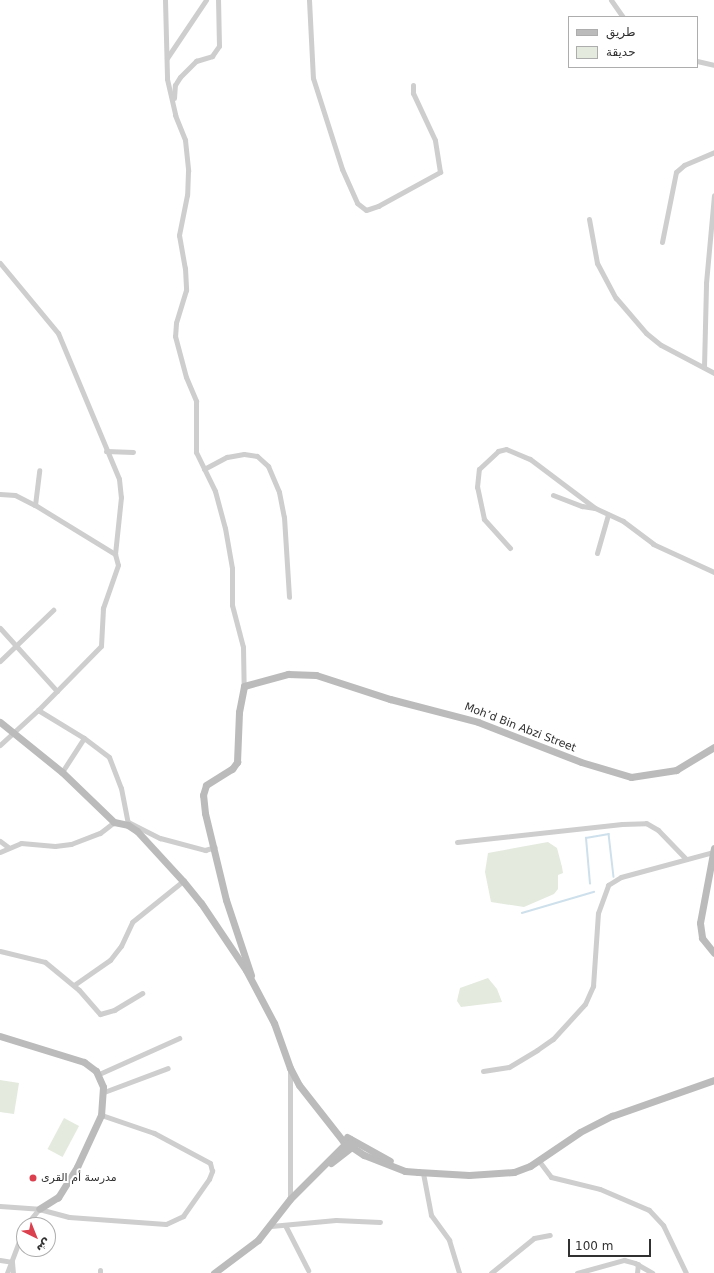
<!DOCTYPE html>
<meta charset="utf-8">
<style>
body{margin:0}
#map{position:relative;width:714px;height:1273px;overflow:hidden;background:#fff;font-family:"DejaVu Sans",Vazirmatn,sans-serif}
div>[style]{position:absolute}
.green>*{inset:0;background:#e4eade;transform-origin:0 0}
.stream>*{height:1.5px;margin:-0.75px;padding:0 0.75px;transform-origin:0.75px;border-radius:0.75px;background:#cee0eb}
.street>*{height:5px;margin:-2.5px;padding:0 2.5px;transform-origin:2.5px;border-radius:2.5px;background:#cecece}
.secondary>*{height:7px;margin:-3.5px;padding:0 3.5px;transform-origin:3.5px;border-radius:3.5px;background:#bbb}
.dots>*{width:11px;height:11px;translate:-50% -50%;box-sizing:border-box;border:2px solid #fff;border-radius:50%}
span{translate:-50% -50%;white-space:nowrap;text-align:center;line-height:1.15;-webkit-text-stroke:4px #fff;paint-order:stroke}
.street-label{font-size:11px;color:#313131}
.poi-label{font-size:11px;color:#313131}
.left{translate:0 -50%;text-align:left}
.legend{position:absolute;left:568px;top:16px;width:130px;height:52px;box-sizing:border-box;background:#fff;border:1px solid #adadad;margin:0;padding:5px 7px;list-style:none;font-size:12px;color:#313131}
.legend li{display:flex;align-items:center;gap:8px;height:20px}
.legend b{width:20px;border:1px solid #adadad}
.north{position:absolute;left:16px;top:1217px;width:40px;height:40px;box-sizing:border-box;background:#fff;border:1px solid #adadad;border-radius:50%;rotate:137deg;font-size:11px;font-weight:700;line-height:16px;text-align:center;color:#313131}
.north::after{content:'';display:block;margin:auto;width:14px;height:18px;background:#db404e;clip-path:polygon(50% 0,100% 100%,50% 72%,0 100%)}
.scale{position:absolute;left:568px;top:1239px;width:83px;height:18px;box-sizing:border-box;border:2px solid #313131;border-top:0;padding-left:5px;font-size:12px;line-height:14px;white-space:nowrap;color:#313131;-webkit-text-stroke:3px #fff;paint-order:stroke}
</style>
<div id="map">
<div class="green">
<div style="clip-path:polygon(548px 842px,557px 848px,562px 867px,563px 873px,558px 875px,558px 889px,554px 894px,524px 907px,491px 902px,485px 872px,488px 853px)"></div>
<div style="clip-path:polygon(488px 978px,497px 989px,502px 1002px,461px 1007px,457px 1001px,460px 988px)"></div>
<div style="clip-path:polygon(0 1080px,19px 1083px,14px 1114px,0 1112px)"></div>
<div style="left:64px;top:1118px;width:17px;height:35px;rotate:28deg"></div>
</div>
<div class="stream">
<div style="left:590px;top:884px;width:46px;rotate:-95deg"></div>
<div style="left:586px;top:838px;width:23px;rotate:-10deg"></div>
<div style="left:609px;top:834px;width:43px;rotate:83.4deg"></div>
<div style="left:522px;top:913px;width:75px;rotate:-16.3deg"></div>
</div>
<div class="street">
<div style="left:165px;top:0;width:79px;rotate:88.5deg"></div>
<div style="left:167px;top:79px;width:37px;rotate:77deg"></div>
<div style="left:175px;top:115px;width:27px;rotate:68deg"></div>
<div style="left:185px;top:140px;width:31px;rotate:84deg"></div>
<div style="left:188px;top:171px;width:24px;rotate:92deg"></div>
<div style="left:187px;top:195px;width:41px;rotate:101.3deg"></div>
<div style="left:179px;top:235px;width:34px;rotate:80deg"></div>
<div style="left:185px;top:268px;width:22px;rotate:87deg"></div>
<div style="left:186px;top:290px;width:34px;rotate:107deg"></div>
<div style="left:176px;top:323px;width:13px;rotate:94deg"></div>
<div style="left:175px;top:336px;width:42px;rotate:75deg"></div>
<div style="left:186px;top:377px;width:26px;rotate:67deg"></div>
<div style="left:196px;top:401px;width:51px;rotate:90deg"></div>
<div style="left:196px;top:452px;width:43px;rotate:64deg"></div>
<div style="left:215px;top:491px;width:38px;rotate:75deg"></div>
<div style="left:225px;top:528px;width:41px;rotate:80.1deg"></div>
<div style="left:232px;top:568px;width:37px;rotate:90deg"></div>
<div style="left:232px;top:605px;width:43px;rotate:75.3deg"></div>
<div style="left:243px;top:647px;width:39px;rotate:89deg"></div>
<div style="left:309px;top:0;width:78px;rotate:87.1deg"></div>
<div style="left:313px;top:78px;width:96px;rotate:72.3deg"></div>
<div style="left:342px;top:169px;width:37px;rotate:66deg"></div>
<div style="left:357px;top:203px;width:11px;rotate:38deg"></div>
<div style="left:366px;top:210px;width:13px;rotate:-18deg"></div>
<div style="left:378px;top:206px;width:71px;rotate:-28.7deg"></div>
<div style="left:440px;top:172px;width:32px;rotate:-99deg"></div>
<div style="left:435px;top:140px;width:52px;rotate:-115.1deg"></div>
<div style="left:413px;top:93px;width:8px;rotate:-90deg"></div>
<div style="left:611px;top:0;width:21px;rotate:55deg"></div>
<div style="left:167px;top:58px;width:70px;rotate:-56.1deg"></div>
<div style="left:697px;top:61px;width:17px;rotate:13deg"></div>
<div style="left:174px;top:98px;width:13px;rotate:-86deg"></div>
<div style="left:175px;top:85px;width:9px;rotate:-58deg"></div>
<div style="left:180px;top:77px;width:23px;rotate:-45deg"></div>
<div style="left:196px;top:61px;width:17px;rotate:-17deg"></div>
<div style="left:212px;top:56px;width:12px;rotate:-55deg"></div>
<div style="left:219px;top:46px;width:46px;rotate:-91.2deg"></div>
<div style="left:589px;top:219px;width:45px;rotate:79.7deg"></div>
<div style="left:597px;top:263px;width:40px;rotate:62deg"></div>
<div style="left:616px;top:298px;width:46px;rotate:49.4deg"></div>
<div style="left:646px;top:333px;width:19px;rotate:39deg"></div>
<div style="left:661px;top:345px;width:60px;rotate:27.8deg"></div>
<div style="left:662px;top:242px;width:71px;rotate:-78.7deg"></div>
<div style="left:676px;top:172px;width:11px;rotate:-41deg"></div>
<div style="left:684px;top:165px;width:33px;rotate:-23deg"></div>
<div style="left:0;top:263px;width:91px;rotate:50.4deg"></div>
<div style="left:58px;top:333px;width:158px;rotate:67.3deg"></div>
<div style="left:119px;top:479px;width:18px;rotate:84deg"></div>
<div style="left:121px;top:497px;width:57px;rotate:96deg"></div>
<div style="left:704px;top:367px;width:84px;rotate:-88.6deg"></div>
<div style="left:706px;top:283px;width:88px;rotate:-84.8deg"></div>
<div style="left:106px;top:451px;width:27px;rotate:2deg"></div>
<div style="left:204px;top:469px;width:26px;rotate:-28deg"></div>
<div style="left:227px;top:457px;width:17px;rotate:-10deg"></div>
<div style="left:244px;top:454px;width:13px;rotate:9deg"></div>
<div style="left:257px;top:456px;width:15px;rotate:42deg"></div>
<div style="left:268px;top:466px;width:28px;rotate:67deg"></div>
<div style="left:279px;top:492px;width:25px;rotate:79deg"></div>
<div style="left:284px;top:517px;width:80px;rotate:86.4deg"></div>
<div style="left:0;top:494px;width:15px;rotate:4deg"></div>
<div style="left:15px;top:495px;width:22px;rotate:27deg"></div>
<div style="left:35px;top:505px;width:94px;rotate:31.5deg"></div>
<div style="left:115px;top:554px;width:11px;rotate:75deg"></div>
<div style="left:118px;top:565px;width:46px;rotate:109.2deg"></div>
<div style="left:103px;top:608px;width:38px;rotate:93deg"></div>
<div style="left:101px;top:646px;width:90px;rotate:134.5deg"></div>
<div style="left:38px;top:710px;width:52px;rotate:137.4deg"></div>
<div style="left:553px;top:495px;width:31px;rotate:21deg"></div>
<div style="left:582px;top:506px;width:13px;rotate:9deg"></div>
<div style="left:35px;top:505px;width:35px;rotate:-83deg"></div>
<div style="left:510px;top:548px;width:39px;rotate:-132deg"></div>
<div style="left:484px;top:519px;width:33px;rotate:-102deg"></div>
<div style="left:477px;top:487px;width:18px;rotate:-84deg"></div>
<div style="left:479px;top:469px;width:26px;rotate:-43deg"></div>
<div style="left:498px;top:451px;width:8px;rotate:-14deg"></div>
<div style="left:506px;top:449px;width:26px;rotate:23deg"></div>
<div style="left:530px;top:459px;width:81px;rotate:37deg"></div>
<div style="left:595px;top:508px;width:31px;rotate:25deg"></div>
<div style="left:623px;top:521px;width:38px;rotate:37deg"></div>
<div style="left:653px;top:544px;width:67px;rotate:24.7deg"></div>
<div style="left:597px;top:553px;width:40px;rotate:-74deg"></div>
<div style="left:0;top:628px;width:85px;rotate:47.9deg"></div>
<div style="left:0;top:661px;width:74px;rotate:-43.9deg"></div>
<div style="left:38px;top:710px;width:54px;rotate:31.3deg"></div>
<div style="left:84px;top:738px;width:31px;rotate:37deg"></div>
<div style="left:109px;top:757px;width:33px;rotate:69deg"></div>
<div style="left:121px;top:788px;width:38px;rotate:79deg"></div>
<div style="left:62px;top:772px;width:40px;rotate:-57.1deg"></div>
<div style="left:128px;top:822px;width:36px;rotate:27deg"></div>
<div style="left:160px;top:838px;width:47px;rotate:14.9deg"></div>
<div style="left:205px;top:850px;width:10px;rotate:-17deg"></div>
<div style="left:0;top:841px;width:10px;rotate:37deg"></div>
<div style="left:457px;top:842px;width:166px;rotate:-6.2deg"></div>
<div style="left:622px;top:824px;width:24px;rotate:-2deg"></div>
<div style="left:646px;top:823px;width:14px;rotate:30deg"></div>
<div style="left:658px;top:830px;width:40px;rotate:46deg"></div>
<div style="left:0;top:852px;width:23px;rotate:-23deg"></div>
<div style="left:21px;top:843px;width:34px;rotate:5deg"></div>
<div style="left:55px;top:846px;width:16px;rotate:-7deg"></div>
<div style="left:71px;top:844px;width:31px;rotate:-21deg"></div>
<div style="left:100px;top:833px;width:18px;rotate:-38deg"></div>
<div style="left:0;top:951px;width:46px;rotate:13.7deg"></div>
<div style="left:45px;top:962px;width:44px;rotate:39.5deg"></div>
<div style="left:79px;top:990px;width:32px;rotate:49deg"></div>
<div style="left:100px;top:1014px;width:15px;rotate:-16deg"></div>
<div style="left:114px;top:1010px;width:33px;rotate:-31deg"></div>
<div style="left:74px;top:985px;width:44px;rotate:-34.8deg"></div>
<div style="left:110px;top:960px;width:18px;rotate:-52deg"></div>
<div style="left:121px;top:946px;width:26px;rotate:-65deg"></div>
<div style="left:132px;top:922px;width:65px;rotate:-38.8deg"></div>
<div style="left:290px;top:1068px;width:131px;rotate:90deg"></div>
<div style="left:483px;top:1071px;width:26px;rotate:-9deg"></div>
<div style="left:509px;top:1067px;width:33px;rotate:-31deg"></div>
<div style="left:537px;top:1050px;width:19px;rotate:-35deg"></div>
<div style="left:553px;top:1039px;width:47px;rotate:-47.6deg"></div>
<div style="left:585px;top:1004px;width:20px;rotate:-66deg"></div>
<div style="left:593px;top:986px;width:73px;rotate:-86.1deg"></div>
<div style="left:598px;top:913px;width:30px;rotate:-70deg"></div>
<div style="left:608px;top:885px;width:15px;rotate:-32deg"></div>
<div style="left:621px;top:877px;width:95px;rotate:-15.2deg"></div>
<div style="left:99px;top:1074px;width:88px;rotate:-24.2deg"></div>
<div style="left:104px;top:1092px;width:68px;rotate:-20.6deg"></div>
<div style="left:539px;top:1161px;width:20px;rotate:53deg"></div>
<div style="left:551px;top:1177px;width:50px;rotate:13.8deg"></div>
<div style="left:600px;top:1189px;width:53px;rotate:23.2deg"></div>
<div style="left:649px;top:1210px;width:21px;rotate:47deg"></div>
<div style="left:663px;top:1225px;width:53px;rotate:64.4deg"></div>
<div style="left:423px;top:1173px;width:43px;rotate:79.2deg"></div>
<div style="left:431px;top:1215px;width:31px;rotate:54deg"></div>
<div style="left:449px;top:1240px;width:34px;rotate:73deg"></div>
<div style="left:0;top:1206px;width:39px;rotate:4deg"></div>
<div style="left:39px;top:1209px;width:31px;rotate:15deg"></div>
<div style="left:69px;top:1217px;width:97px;rotate:4.1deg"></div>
<div style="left:166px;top:1224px;width:19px;rotate:-25deg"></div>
<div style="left:183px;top:1216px;width:45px;rotate:-54.9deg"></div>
<div style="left:209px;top:1179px;width:9px;rotate:-69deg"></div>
<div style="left:212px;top:1171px;width:8px;rotate:-104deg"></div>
<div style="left:210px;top:1163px;width:64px;rotate:-151.8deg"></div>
<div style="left:154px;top:1133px;width:56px;rotate:-161.2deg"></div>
<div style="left:26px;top:1225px;width:21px;rotate:-51deg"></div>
<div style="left:285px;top:1225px;width:51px;rotate:62.9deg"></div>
<div style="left:271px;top:1226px;width:65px;rotate:-5.3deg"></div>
<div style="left:336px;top:1220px;width:44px;rotate:2.6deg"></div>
<div style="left:0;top:1260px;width:12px;rotate:9deg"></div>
<div style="left:12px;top:1262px;width:11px;rotate:85deg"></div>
<div style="left:7px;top:1273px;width:48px;rotate:-69.3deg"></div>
<div style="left:100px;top:1273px;width:3px;rotate:-90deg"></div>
<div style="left:491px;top:1273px;width:55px;rotate:-39.1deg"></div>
<div style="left:534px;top:1238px;width:16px;rotate:-11deg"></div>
<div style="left:577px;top:1273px;width:49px;rotate:-15.5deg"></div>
<div style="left:624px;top:1260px;width:11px;rotate:15deg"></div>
<div style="left:635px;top:1263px;width:20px;rotate:30deg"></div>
<div style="left:637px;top:1273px;width:9px;rotate:-84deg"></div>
</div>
<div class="secondary">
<div style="left:0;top:722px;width:80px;rotate:38.9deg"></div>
<div style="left:62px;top:772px;width:72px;rotate:43.9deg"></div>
<div style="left:114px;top:822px;width:14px;rotate:12deg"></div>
<div style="left:128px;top:825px;width:11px;rotate:34deg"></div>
<div style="left:137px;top:831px;width:68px;rotate:47.4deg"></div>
<div style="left:183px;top:881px;width:28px;rotate:51deg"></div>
<div style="left:201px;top:903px;width:81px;rotate:56.1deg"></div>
<div style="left:246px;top:970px;width:60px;rotate:62.2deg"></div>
<div style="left:274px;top:1023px;width:48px;rotate:70.4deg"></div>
<div style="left:290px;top:1068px;width:19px;rotate:62deg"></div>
<div style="left:299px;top:1085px;width:71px;rotate:51.8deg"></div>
<div style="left:343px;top:1141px;width:25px;rotate:34deg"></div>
<div style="left:364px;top:1155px;width:44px;rotate:21.3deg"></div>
<div style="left:405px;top:1171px;width:13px;rotate:4deg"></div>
<div style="left:418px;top:1172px;width:51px;rotate:3.4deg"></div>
<div style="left:469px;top:1175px;width:45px;rotate:-3.8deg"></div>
<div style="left:514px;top:1172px;width:17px;rotate:-21deg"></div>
<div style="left:530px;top:1166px;width:60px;rotate:-34.2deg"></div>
<div style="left:580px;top:1132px;width:36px;rotate:-27deg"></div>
<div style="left:612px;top:1116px;width:108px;rotate:-19.4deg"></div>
<div style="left:714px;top:848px;width:76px;rotate:100.6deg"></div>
<div style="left:700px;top:923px;width:15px;rotate:82deg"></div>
<div style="left:702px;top:938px;width:19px;rotate:51deg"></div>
<div style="left:251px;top:975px;width:79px;rotate:-108.4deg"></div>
<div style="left:226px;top:900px;width:89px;rotate:-103.6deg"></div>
<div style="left:205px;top:813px;width:18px;rotate:-96deg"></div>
<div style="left:203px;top:795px;width:10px;rotate:-73deg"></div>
<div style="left:206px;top:785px;width:31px;rotate:-32deg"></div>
<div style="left:232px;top:769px;width:9px;rotate:-54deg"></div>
<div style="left:237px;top:762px;width:50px;rotate:-87.7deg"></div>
<div style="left:239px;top:712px;width:26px;rotate:-79deg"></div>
<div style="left:244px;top:686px;width:46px;rotate:-15.3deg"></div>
<div style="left:288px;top:674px;width:28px;rotate:2deg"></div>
<div style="left:316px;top:675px;width:78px;rotate:18deg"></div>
<div style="left:390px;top:699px;width:91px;rotate:14.6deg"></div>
<div style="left:478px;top:722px;width:110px;rotate:21.2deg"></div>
<div style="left:581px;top:762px;width:52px;rotate:16.7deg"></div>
<div style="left:631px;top:777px;width:46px;rotate:-8.8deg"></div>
<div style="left:676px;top:770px;width:44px;rotate:-31.2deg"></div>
<div style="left:0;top:1036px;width:88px;rotate:17.2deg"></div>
<div style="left:84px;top:1062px;width:15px;rotate:37deg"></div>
<div style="left:96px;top:1071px;width:17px;rotate:66deg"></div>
<div style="left:103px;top:1087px;width:28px;rotate:94deg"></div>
<div style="left:101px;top:1115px;width:57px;rotate:114.8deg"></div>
<div style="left:77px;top:1167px;width:36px;rotate:122deg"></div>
<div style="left:58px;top:1197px;width:22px;rotate:148deg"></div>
<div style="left:347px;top:1137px;width:49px;rotate:29.2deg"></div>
<div style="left:331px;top:1163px;width:29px;rotate:-38deg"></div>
<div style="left:214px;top:1273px;width:55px;rotate:-36.9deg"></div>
<div style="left:258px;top:1240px;width:52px;rotate:-52deg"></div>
<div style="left:290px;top:1199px;width:85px;rotate:-45deg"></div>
</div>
<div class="dots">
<div style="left:33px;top:1178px;background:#db404e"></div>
</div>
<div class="street-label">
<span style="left:520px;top:728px;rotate:21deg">Moh’d Bin Abzi Street</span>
</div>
<div class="poi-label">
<span class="left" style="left:41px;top:1178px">مدرسة أم القرى</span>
</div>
<ul class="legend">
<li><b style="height:5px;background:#bbb"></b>طريق</li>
<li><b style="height:11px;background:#e4eade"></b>حديقة</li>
</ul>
<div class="north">ش</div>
<div class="scale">100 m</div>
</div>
